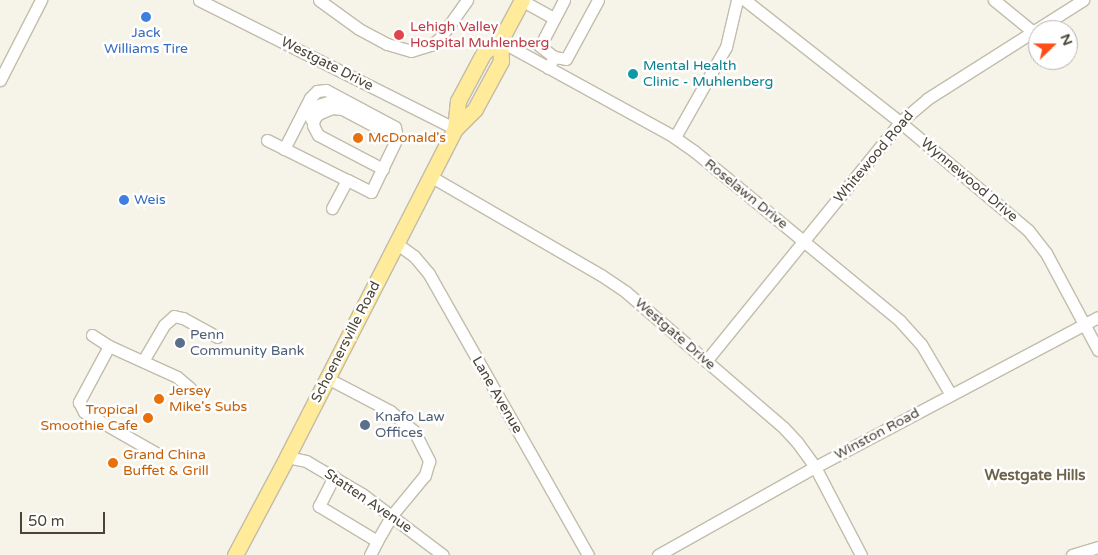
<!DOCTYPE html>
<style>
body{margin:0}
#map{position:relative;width:1098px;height:555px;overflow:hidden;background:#f6f3e9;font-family:"Varela Round",sans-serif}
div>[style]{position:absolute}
.roads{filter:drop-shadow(1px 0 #c2bcab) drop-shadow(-1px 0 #c2bcab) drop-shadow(0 1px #c2bcab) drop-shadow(0 -1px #c2bcab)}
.minor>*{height:11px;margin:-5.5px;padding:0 5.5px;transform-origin:5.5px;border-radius:5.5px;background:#fff}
.major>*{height:15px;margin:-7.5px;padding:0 7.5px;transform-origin:7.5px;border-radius:7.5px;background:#ffeb99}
.dots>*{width:14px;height:14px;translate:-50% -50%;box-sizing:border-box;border:2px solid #fff;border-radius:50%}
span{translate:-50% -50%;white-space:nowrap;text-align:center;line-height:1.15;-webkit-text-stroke:5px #fff;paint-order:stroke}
.health-label{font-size:14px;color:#be3a42}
.left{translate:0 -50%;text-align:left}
.shop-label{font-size:14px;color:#366cbe}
.street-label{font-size:14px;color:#4a4437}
.culture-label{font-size:14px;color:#0d838f}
.food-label{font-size:14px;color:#c56008}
.right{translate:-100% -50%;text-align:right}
.service-label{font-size:14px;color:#4e5e75}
.neighbourhood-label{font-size:15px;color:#6e644d;font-weight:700}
.north{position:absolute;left:1028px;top:20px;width:50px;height:50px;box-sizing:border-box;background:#fff;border:1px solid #b7b4af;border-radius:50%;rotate:68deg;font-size:14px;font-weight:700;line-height:20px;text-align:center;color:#4a4437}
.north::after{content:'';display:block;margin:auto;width:18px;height:22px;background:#ff4f17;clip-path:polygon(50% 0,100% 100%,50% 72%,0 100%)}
.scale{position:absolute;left:20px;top:512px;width:85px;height:22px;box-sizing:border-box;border:2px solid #4a4437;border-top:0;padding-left:6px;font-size:15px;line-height:18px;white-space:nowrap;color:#4a4437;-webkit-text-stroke:4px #fff;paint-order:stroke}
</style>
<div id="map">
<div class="roads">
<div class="minor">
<div style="left:199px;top:0;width:287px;rotate:26.7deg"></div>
<div style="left:319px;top:0;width:49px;rotate:35.9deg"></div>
<div style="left:359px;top:29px;width:32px;rotate:28deg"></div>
<div style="left:387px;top:44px;width:25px;rotate:16deg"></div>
<div style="left:411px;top:51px;width:21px;rotate:-17deg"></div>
<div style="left:431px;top:45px;width:11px;rotate:-38deg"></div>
<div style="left:440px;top:38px;width:47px;rotate:-54.6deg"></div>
<div style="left:521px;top:0;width:38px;rotate:29deg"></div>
<div style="left:745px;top:0;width:197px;rotate:38.2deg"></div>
<div style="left:900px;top:122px;width:167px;rotate:40.2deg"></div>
<div style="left:1028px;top:230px;width:29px;rotate:52deg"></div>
<div style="left:1046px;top:253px;width:110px;rotate:61.8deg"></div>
<div style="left:994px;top:0;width:49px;rotate:39.2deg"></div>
<div style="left:500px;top:41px;width:195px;rotate:28.8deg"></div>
<div style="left:671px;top:135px;width:28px;rotate:35deg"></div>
<div style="left:694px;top:151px;width:267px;rotate:39.5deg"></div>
<div style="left:900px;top:321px;width:31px;rotate:48deg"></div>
<div style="left:921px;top:344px;width:59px;rotate:59.5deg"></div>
<div style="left:554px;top:57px;width:18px;rotate:-142deg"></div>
<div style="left:540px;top:46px;width:52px;rotate:-62.4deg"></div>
<div style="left:548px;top:68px;width:13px;rotate:-61deg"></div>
<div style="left:554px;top:57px;width:12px;rotate:9deg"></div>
<div style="left:566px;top:59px;width:67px;rotate:-61.5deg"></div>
<div style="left:0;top:80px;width:90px;rotate:-62.9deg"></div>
<div style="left:311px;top:119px;width:9px;rotate:-90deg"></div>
<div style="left:311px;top:110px;width:6px;rotate:-45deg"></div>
<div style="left:315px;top:106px;width:17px;rotate:-17deg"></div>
<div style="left:331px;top:101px;width:9px;rotate:32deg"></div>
<div style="left:675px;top:137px;width:103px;rotate:-60.5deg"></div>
<div style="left:726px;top:47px;width:48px;rotate:-76.8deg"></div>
<div style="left:267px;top:140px;width:89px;rotate:26.6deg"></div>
<div style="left:347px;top:180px;width:32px;rotate:118deg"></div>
<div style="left:284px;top:149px;width:57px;rotate:-63deg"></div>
<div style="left:310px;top:98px;width:10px;rotate:-45deg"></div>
<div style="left:317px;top:91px;width:9px;rotate:-6deg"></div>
<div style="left:326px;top:90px;width:78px;rotate:28.2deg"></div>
<div style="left:395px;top:127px;width:11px;rotate:80deg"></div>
<div style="left:397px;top:138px;width:60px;rotate:115.7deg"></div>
<div style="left:371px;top:192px;width:27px;rotate:-153deg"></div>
<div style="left:383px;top:169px;width:73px;rotate:-152.4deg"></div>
<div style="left:318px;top:135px;width:11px;rotate:-117deg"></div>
<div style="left:313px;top:125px;width:6px;rotate:-81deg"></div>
<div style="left:314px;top:119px;width:6px;rotate:-51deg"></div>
<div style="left:318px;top:114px;width:15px;rotate:-23deg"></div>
<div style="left:332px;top:108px;width:10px;rotate:6deg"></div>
<div style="left:342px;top:109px;width:62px;rotate:27.8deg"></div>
<div style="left:430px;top:176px;width:198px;rotate:30.1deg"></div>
<div style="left:601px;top:275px;width:30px;rotate:34deg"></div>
<div style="left:626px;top:292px;width:208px;rotate:40.7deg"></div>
<div style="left:784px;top:428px;width:19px;rotate:47deg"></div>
<div style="left:797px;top:442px;width:31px;rotate:54deg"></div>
<div style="left:815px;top:467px;width:99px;rotate:62.4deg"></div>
<div style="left:396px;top:243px;width:22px;rotate:36deg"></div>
<div style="left:414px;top:256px;width:23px;rotate:50deg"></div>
<div style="left:429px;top:274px;width:323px;rotate:60.5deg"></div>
<div style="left:92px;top:335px;width:20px;rotate:33deg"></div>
<div style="left:109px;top:346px;width:75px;rotate:24.5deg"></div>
<div style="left:177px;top:377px;width:17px;rotate:40deg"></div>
<div style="left:109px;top:346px;width:64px;rotate:118.2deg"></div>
<div style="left:79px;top:402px;width:11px;rotate:63deg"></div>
<div style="left:84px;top:412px;width:83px;rotate:29.7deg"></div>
<div style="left:143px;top:361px;width:42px;rotate:-59.7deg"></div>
<div style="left:164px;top:325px;width:13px;rotate:-42deg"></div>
<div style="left:174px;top:316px;width:9px;rotate:13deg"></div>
<div style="left:183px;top:318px;width:39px;rotate:29deg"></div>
<div style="left:706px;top:361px;width:308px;rotate:-50.9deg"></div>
<div style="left:900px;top:122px;width:35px;rotate:-40deg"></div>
<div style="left:927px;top:99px;width:185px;rotate:-32.4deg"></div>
<div style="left:327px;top:378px;width:71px;rotate:27.6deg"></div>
<div style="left:390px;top:411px;width:31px;rotate:40deg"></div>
<div style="left:414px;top:431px;width:34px;rotate:63deg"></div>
<div style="left:429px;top:461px;width:15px;rotate:106deg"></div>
<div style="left:425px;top:475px;width:52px;rotate:129.5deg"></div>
<div style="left:392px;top:515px;width:30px;rotate:120deg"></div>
<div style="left:377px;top:541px;width:68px;rotate:-148.9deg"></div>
<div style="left:319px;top:506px;width:33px;rotate:-63deg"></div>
<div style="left:287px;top:457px;width:19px;rotate:12deg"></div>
<div style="left:306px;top:461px;width:65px;rotate:30.5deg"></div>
<div style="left:362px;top:494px;width:101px;rotate:37deg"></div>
<div style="left:370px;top:555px;width:16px;rotate:-63deg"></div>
<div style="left:658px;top:555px;width:180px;rotate:-29.3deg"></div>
<div style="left:815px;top:467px;width:320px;rotate:-27.9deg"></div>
<div style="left:1072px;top:555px;width:27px;rotate:-17deg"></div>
</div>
<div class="major">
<div style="left:455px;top:129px;width:28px;rotate:-84deg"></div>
<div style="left:458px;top:101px;width:55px;rotate:-62deg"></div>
<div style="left:484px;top:52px;width:19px;rotate:-35deg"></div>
<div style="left:235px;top:555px;width:111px;rotate:-62deg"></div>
<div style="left:287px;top:457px;width:369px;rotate:-62.9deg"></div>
<div style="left:455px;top:129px;width:28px;rotate:-45deg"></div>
<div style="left:475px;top:109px;width:55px;rotate:-61.6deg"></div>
<div style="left:501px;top:61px;width:20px;rotate:-93deg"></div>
<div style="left:500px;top:41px;width:47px;rotate:-61.8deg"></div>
</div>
</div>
<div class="dots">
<div style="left:146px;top:17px;background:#3f7fe0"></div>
<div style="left:399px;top:35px;background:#e0444e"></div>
<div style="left:633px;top:74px;background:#0f9aa8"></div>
<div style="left:358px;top:138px;background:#e8710a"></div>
<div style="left:124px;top:200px;background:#3f7fe0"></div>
<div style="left:180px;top:343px;background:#5c6f8a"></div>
<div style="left:159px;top:399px;background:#e8710a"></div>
<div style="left:148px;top:418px;background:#e8710a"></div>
<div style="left:365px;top:425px;background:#5c6f8a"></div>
<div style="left:113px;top:463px;background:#e8710a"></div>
</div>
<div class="health-label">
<span class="left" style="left:410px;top:35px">Lehigh Valley<br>Hospital Muhlenberg</span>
</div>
<div class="shop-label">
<span style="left:146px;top:41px">Jack<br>Williams Tire</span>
<span class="left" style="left:134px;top:200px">Weis</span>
</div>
<div class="street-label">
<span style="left:327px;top:64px;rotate:27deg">Westgate Drive</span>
<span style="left:874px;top:157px;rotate:-50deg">Whitewood Road</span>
<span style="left:969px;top:180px;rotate:40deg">Wynnewood Drive</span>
<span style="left:746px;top:194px;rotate:39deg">Roselawn Drive</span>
<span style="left:675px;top:334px;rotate:41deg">Westgate Drive</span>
<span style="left:346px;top:342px;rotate:-63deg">Schoenersville Road</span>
<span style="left:497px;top:395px;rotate:60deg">Lane Avenue</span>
<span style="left:877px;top:434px;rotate:-28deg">Winston Road</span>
<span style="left:368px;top:501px;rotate:34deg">Statten Avenue</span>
</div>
<div class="culture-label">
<span class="left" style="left:643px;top:74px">Mental Health<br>Clinic - Muhlenberg</span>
</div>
<div class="food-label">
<span class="left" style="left:368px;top:138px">McDonald's</span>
<span class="left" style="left:169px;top:399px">Jersey<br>Mike's Subs</span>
<span class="right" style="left:138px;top:418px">Tropical<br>Smoothie Cafe</span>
<span class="left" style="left:123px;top:463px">Grand China<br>Buffet &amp; Grill</span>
</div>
<div class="service-label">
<span class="left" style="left:190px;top:343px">Penn<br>Community Bank</span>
<span class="left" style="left:375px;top:425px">Knafo Law<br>Offices</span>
</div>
<div class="neighbourhood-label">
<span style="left:1035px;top:476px">Westgate Hills</span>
</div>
<div class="north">N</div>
<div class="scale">50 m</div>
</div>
